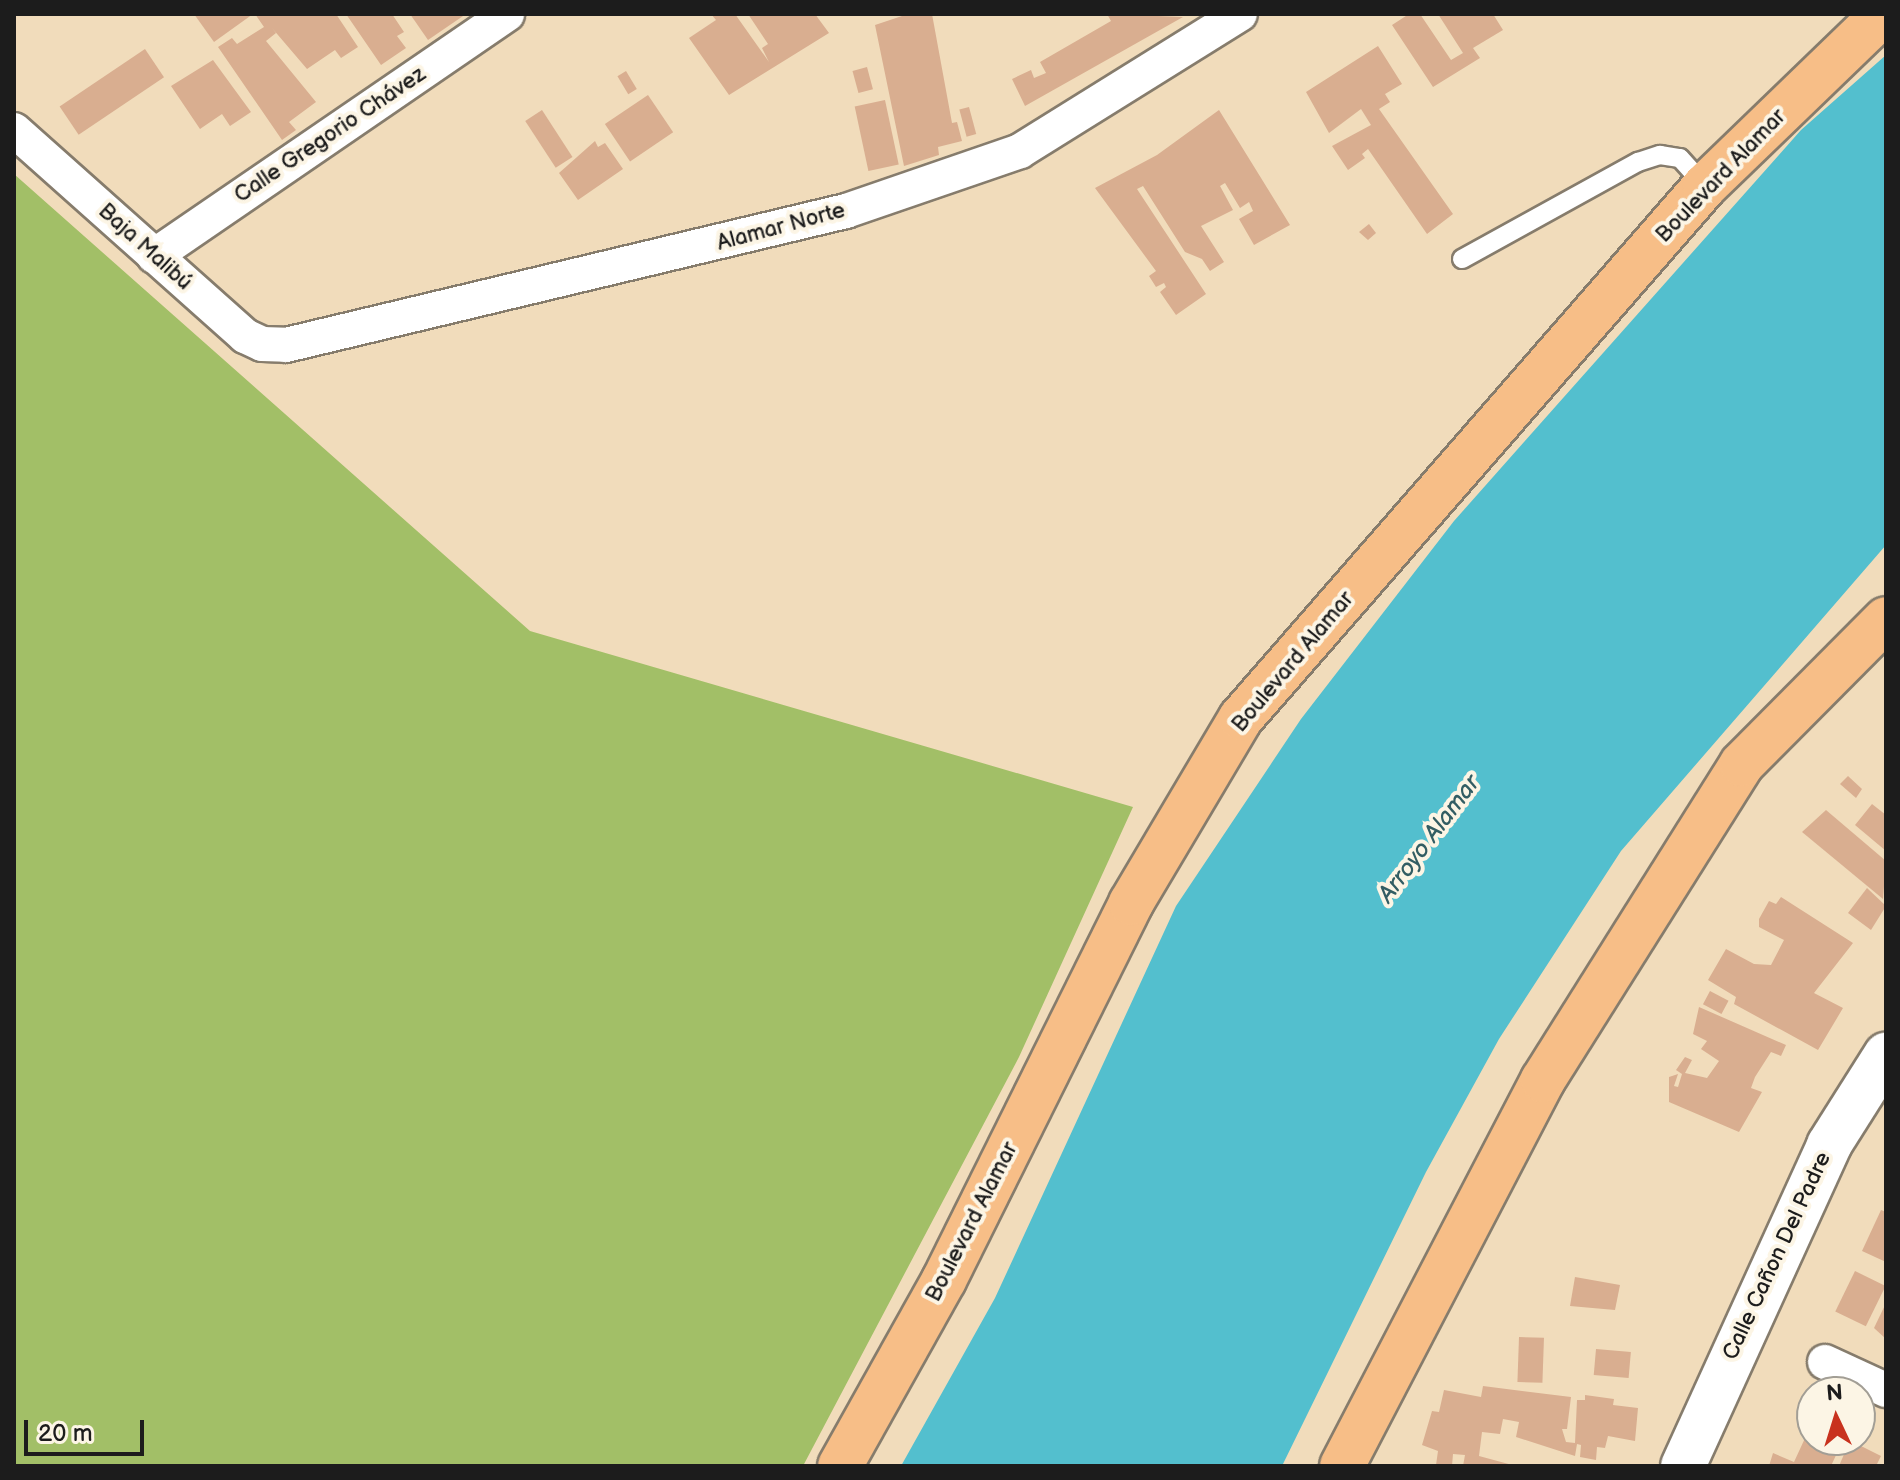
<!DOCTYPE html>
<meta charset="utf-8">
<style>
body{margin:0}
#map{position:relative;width:1900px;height:1480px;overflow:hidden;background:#f1dcbb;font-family:"Balsamiq Sans",sans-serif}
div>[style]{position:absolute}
.green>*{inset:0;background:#a2bf67}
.water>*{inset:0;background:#53bfce}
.building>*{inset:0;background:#d9ae90;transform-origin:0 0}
.roads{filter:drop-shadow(2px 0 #867c6c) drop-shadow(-2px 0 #867c6c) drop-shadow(0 2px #867c6c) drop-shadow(0 -2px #867c6c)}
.service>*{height:18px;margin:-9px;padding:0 9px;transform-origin:9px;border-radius:9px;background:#fff}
.minor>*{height:34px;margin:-17px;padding:0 17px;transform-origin:17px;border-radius:17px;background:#fff}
.tertiary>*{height:44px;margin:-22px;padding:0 22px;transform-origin:22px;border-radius:22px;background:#fff}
.trunk>*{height:44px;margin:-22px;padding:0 22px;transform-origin:22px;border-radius:22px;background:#f7be87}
span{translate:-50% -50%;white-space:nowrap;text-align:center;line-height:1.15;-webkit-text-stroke:8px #fcf5e5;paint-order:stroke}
.street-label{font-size:22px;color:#1c1c1c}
.water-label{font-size:24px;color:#325d63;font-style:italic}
.frame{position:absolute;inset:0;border:16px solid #1c1c1c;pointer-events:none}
.north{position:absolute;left:1796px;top:1376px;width:80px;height:80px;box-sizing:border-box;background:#fcf5e5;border:2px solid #a29e95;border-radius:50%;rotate:356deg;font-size:22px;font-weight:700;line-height:32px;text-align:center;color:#1c1c1c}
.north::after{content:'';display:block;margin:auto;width:28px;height:36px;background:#c8321e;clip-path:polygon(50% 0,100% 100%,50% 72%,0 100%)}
.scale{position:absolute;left:24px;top:1420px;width:120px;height:36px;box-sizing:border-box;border:4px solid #1c1c1c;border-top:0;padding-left:10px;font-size:24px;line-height:28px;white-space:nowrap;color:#1c1c1c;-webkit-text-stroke:6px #fcf5e5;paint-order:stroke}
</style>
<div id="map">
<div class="green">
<div style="clip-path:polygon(14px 174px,530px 631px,1133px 807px,1019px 1057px,803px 1466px,14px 1466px)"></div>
</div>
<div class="water">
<div style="clip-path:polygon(1886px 55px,1886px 545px,1621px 851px,1499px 1039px,1426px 1172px,1282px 1466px,901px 1466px,995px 1298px,1176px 906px,1301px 719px,1454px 521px,1801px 130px)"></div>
</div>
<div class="building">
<div style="clip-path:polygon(194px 14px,253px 14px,214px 42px)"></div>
<div style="clip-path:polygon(255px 14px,336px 14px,358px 47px,341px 58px,335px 50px,307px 69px,272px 28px,276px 33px,266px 41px,316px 102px,289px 122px,296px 130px,282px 140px,218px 47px,232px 38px,237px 44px,264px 27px)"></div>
<div style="clip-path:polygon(346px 14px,392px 14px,404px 32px,397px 36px,406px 48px,381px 65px)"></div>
<div style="clip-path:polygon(410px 14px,466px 14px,428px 40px)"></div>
<div style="clip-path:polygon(711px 14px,735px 14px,769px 62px,762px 48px,768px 44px,748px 14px,815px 14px,829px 33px,729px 95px,689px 38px,716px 20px)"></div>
<div style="clip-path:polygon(908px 14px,932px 14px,952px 123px,957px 122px,962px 141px,938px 147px,939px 155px,904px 166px,875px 25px)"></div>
<div style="clip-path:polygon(1107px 14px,1183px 17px,1025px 106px,1012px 79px,1031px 70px,1034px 78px,1046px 73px,1040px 62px,1111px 21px)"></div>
<div style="clip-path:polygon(1409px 14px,1420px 14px,1451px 60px,1463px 53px,1438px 14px,1493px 14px,1503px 30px,1473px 48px,1480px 58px,1433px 87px,1392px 25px)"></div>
<div style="clip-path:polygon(1378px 46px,1402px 84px,1385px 94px,1390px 102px,1379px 109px,1453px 214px,1427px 234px,1368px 149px,1362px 154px,1365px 158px,1348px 170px,1332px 146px,1371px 125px,1361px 109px,1329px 133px,1306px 92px)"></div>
<div style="left:145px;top:49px;width:34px;height:103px;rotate:56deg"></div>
<div style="clip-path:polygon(213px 60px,251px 112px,230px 126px,222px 114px,200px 129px,171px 86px)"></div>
<div style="left:867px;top:67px;width:23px;height:15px;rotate:75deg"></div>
<div style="left:626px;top:71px;width:21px;height:10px;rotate:59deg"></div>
<div style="left:648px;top:95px;width:45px;height:52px;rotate:56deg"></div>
<div style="left:885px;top:100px;width:66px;height:31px;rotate:78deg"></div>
<div style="left:969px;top:107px;width:28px;height:10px;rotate:75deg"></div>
<div style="left:542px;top:110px;width:56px;height:20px;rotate:57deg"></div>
<div style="clip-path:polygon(1219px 110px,1290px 225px,1254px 245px,1239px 219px,1253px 211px,1249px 202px,1240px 208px,1225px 183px,1220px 186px,1233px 210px,1201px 226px,1224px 262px,1210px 271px,1202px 259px,1185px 252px,1143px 186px,1137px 189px,1206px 294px,1176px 315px,1160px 292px,1166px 287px,1164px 283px,1156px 287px,1149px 276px,1156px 271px,1095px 188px,1157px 155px)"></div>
<div style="clip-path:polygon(595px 141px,598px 147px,605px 143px,623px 169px,578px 200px,559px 173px)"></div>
<div style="clip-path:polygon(1369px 224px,1376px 233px,1368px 240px,1359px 232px)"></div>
<div style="clip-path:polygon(1848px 776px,1862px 789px,1856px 798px,1840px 784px)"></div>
<div style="clip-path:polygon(1872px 804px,1886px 815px,1886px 851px,1855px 825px)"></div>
<div style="clip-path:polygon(1826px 810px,1886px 861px,1883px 899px,1802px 832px)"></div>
<div style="clip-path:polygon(1867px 888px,1886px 906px,1871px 930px,1848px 913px)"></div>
<div style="clip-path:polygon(1781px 897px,1853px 943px,1814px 993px,1843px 1008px,1818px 1050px,1734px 1004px,1736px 997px,1708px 980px,1726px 949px,1754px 964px,1771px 965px,1784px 940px,1759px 927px,1759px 919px,1769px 901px,1776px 904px)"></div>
<div style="left:1710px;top:991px;width:21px;height:15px;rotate:28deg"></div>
<div style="clip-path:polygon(1699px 1007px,1786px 1045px,1781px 1056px,1771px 1052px,1755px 1077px,1751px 1088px,1762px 1092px,1739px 1132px,1669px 1102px,1669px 1077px,1678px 1074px,1674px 1086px,1678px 1087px,1682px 1074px,1676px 1070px,1685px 1057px,1692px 1060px,1685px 1073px,1707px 1078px,1719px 1061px,1701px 1049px,1707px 1041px,1693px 1034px)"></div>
<div style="clip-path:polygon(1881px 1210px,1886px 1212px,1886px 1262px,1862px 1251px)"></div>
<div style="left:1855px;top:1271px;width:34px;height:45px;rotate:26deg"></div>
<div style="clip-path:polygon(1575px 1277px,1620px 1285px,1615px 1310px,1570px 1306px)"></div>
<div style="clip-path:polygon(1886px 1303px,1886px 1339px,1874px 1328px)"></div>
<div style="left:1519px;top:1337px;width:25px;height:45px;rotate:2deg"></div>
<div style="left:1596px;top:1349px;width:35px;height:26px;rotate:5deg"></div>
<div style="clip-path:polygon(1483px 1386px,1571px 1397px,1567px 1429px,1562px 1429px,1566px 1442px,1575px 1443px,1577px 1400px,1585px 1400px,1585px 1395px,1614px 1399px,1613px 1405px,1638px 1408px,1635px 1441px,1608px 1436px,1605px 1448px,1597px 1447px,1596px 1460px,1580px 1457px,1581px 1445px,1577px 1444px,1575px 1456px,1516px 1437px,1519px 1422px,1503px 1419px,1500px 1434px,1482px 1432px,1479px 1456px,1516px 1466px,1463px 1466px,1465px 1455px,1453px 1454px,1452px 1466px,1436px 1465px,1438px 1451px,1422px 1445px,1432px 1411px,1439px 1412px,1444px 1390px,1481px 1397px)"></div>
<div style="clip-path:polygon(1812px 1423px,1812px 1440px,1843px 1440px,1831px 1466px,1769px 1466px,1773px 1453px,1794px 1462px)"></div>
<div style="clip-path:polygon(1855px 1443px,1881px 1456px,1876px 1466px,1839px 1466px,1848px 1445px)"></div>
</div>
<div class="roads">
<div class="service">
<div style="left:1462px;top:259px;width:201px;rotate:-28.9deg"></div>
<div style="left:1638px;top:162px;width:23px;rotate:-18deg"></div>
<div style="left:1660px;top:155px;width:20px;rotate:9deg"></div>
<div style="left:1680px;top:158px;width:38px;rotate:48deg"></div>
</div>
<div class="minor">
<div style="left:14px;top:130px;width:310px;rotate:41.7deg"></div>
<div style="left:245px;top:336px;width:19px;rotate:25deg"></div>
<div style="left:262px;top:344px;width:24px;rotate:2deg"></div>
<div style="left:286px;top:345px;width:576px;rotate:-13.46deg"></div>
<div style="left:846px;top:211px;width:184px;rotate:-19deg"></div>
<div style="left:1020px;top:151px;width:259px;rotate:-31.9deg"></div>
<div style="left:154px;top:256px;width:428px;rotate:-34.4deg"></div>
<div style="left:1825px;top:1362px;width:67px;rotate:24.7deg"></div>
</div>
<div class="tertiary">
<div style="left:1683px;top:1466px;width:353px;rotate:-65.5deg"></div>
<div style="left:1829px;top:1145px;width:107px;rotate:-57.7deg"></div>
</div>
<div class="trunk">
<div style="left:840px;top:1466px;width:213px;rotate:-60.8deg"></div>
<div style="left:944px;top:1280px;width:421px;rotate:-63.6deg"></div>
<div style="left:1131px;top:903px;width:215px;rotate:-59.3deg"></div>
<div style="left:1241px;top:718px;width:706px;rotate:-48.91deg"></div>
<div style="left:1705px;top:186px;width:248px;rotate:-44deg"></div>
<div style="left:1342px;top:1466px;width:435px;rotate:-62.5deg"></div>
<div style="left:1543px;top:1080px;width:373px;rotate:-57.8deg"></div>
<div style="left:1742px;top:764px;width:204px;rotate:-45.2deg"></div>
</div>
</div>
<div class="street-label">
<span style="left:330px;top:135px;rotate:-34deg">Calle Gregorio Chávez</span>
<span style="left:1721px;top:176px;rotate:-46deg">Boulevard Alamar</span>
<span style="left:781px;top:227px;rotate:-15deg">Alamar Norte</span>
<span style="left:145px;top:247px;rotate:42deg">Baja Malibú</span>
<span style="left:1293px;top:662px;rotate:-50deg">Boulevard Alamar</span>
<span style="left:972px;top:1222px;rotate:-63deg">Boulevard Alamar</span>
<span style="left:1777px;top:1256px;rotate:-65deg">Calle Cañon Del Padre</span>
</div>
<div class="water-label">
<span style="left:1429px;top:839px;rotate:-53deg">Arroyo Alamar</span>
</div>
<div class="frame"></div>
<div class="north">N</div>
<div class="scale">20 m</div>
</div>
